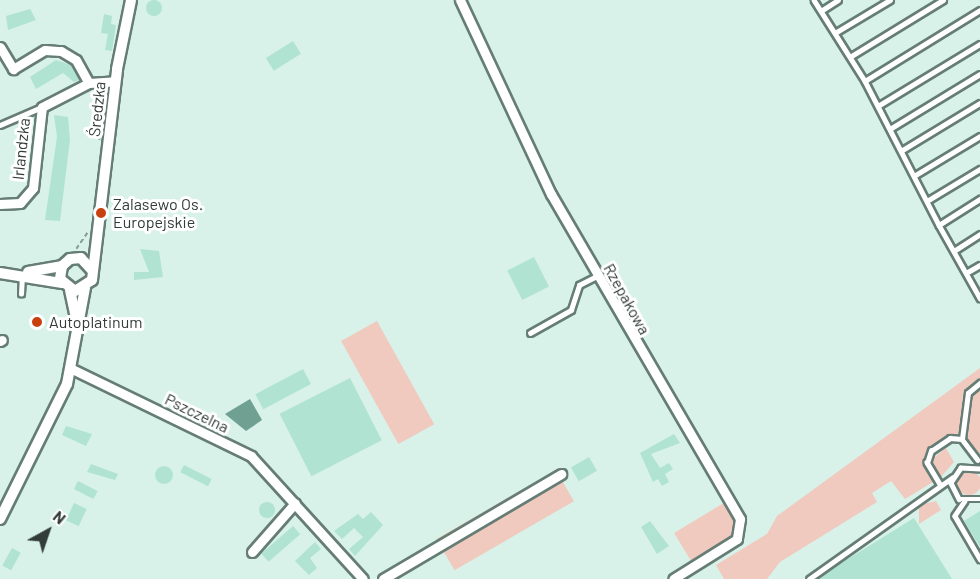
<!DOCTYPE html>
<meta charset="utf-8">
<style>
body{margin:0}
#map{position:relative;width:980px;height:579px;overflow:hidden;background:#d8f2e9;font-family:Barlow,sans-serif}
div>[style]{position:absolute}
.green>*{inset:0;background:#f0cabe;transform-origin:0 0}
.round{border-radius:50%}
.water>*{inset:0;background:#70a091}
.building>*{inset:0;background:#b0e3d2;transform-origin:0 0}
.path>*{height:1.5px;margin-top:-0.75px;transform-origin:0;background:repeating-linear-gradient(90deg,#899c95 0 4.5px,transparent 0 7.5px)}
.roads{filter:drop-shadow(2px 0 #667d75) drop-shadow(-2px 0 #667d75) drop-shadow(0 2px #667d75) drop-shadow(0 -2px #667d75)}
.service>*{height:4.5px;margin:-2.25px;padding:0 2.25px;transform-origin:2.25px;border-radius:2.25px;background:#fff}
.minor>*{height:9px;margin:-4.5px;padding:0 4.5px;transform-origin:4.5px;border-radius:4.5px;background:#fff}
.tertiary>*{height:10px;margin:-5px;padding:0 5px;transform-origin:5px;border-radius:5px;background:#fff}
.dots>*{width:16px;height:16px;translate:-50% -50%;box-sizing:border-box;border:3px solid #fff;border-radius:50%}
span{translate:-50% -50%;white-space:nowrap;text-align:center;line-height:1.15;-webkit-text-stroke:6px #fff;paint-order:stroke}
.street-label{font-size:16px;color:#323c38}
.poi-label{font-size:16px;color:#323c38}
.left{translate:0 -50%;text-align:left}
.north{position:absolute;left:18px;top:501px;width:60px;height:60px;-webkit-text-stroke:4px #fff;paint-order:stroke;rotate:40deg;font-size:16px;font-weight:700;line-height:24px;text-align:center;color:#323c38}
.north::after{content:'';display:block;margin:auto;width:21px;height:27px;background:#323c38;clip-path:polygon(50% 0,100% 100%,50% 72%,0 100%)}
</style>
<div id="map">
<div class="green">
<div style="left:377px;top:321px;width:118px;height:41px;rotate:61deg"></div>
<div style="clip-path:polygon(980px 368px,980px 378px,963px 396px,960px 432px,926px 455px,933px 482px,905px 499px,891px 481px,872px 493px,877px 502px,780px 562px,767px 579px,724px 579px,716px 565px,767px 534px,777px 516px)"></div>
<div style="clip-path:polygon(980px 390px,980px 453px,977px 454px,967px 438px,971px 397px)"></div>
<div style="clip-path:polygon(946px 448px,954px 462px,940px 478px,930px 461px)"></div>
<div style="left:556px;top:470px;width:36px;height:138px;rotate:60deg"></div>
<div class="round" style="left:957px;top:471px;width:24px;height:24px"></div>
<div style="clip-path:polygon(727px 501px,736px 518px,730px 540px,693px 564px,674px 533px)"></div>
<div style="clip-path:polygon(936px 501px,941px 510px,919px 524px,919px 505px)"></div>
</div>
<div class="water">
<div style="clip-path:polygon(250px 399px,262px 420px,246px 431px,225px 414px)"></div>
</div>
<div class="building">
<div class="round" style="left:146px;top:0;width:16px;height:16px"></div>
<div style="clip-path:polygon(30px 9px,36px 20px,8px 30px,6px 16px)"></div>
<div style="clip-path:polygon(104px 14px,112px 16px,111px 24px,116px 25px,112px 51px,105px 50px,108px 34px,101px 33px)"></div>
<div style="left:293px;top:41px;width:15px;height:32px;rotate:58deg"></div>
<div style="clip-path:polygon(56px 60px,71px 65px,79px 80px,74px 82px,63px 73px,36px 89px,30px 77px)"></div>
<div style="clip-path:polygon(54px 115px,68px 117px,70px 140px,60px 221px,45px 220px,57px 137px)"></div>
<div style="clip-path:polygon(140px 249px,159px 251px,163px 277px,134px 280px,134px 272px,149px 272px)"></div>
<div style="left:534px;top:257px;width:33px;height:30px;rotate:63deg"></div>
<div style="left:303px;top:369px;width:17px;height:54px;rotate:62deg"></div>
<div style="left:350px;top:378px;width:70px;height:79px;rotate:63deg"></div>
<div style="clip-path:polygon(66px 426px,92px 434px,86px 446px,62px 435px)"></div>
<div style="clip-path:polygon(674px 434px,680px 443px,651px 454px,660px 468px,669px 463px,673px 469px,665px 474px,669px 482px,662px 486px,658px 479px,653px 482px,640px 453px)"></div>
<div style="left:589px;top:457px;width:16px;height:21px;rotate:60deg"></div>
<div style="clip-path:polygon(91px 464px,118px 474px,115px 480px,87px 472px)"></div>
<div style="left:184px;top:465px;width:31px;height:8px;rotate:27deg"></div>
<div class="round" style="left:155px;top:466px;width:18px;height:18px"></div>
<div style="left:78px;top:481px;width:22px;height:9px;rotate:27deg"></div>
<div class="round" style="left:259px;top:502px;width:16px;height:16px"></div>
<div style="left:74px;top:503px;width:14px;height:19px;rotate:25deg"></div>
<div style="clip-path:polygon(980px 511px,980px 547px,964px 521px)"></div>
<div style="clip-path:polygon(371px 512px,383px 525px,355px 556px,349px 549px,363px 537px,354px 528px,342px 539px,334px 531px,358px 514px,363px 519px)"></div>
<div style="clip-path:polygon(914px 518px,952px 579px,817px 579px,822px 575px)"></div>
<div style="clip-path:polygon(650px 521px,669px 546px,657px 554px,641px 527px)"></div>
<div style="left:293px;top:526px;width:11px;height:42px;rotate:49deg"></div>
<div style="clip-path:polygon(315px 542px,321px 549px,310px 558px,317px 568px,309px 575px,295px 561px)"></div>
<div style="left:12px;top:548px;width:10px;height:20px;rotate:29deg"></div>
</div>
<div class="path">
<div style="left:99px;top:140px;width:45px;rotate:-83.7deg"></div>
<div style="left:76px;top:249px;width:21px;rotate:-55deg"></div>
</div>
<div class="roads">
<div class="service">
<div style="left:814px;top:0;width:96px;rotate:57.8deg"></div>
<div style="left:865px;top:81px;width:162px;rotate:62.8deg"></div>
<div style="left:939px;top:225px;width:49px;rotate:-32.4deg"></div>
<div style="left:821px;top:11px;width:20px;rotate:-33deg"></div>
<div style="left:835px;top:33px;width:64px;rotate:-31deg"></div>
<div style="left:850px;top:57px;width:109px;rotate:-31.5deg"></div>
<div style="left:865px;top:81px;width:135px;rotate:-31.7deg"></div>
<div style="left:878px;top:106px;width:119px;rotate:-31.3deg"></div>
<div style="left:0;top:125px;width:46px;rotate:-23.2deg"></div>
<div style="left:890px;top:129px;width:105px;rotate:-31.4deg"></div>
<div style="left:901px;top:151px;width:92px;rotate:-31.3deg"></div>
<div style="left:914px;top:176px;width:77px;rotate:-31.2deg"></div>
<div style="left:927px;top:201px;width:62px;rotate:-31.1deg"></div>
<div style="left:939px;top:225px;width:84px;rotate:60.7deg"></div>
<div style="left:954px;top:251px;width:31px;rotate:-33deg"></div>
<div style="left:966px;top:273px;width:16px;rotate:-30deg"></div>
<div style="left:21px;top:294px;width:18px;rotate:-87deg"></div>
<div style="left:530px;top:333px;width:47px;rotate:-29.3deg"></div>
<div style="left:571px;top:310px;width:26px;rotate:-72deg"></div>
<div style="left:579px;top:285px;width:20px;rotate:-27deg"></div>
<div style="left:962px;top:439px;width:46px;rotate:-82.6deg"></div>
<div style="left:968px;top:393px;width:16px;rotate:-40deg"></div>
<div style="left:980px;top:469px;width:19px;rotate:-177deg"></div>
<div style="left:961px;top:468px;width:18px;rotate:124deg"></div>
<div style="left:951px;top:483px;width:18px;rotate:63deg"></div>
<div style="left:959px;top:499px;width:21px"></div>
<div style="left:940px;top:485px;width:26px;rotate:-121deg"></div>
<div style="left:927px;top:463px;width:13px;rotate:-72deg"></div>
<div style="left:931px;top:451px;width:23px;rotate:-34deg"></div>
<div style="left:950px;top:438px;width:12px;rotate:5deg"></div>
<div style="left:962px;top:439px;width:26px;rotate:53deg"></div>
<div style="left:965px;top:501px;width:18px;rotate:124deg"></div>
<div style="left:955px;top:516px;width:50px;rotate:59.8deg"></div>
<div style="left:809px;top:579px;width:176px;rotate:-35.3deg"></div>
</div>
<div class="minor">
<div style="left:460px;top:0;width:214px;rotate:64.9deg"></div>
<div style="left:551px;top:194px;width:376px;rotate:59.8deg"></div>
<div style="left:740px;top:519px;width:20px;rotate:99deg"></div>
<div style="left:737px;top:539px;width:75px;rotate:148deg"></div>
<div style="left:0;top:47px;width:26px;rotate:59deg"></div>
<div style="left:13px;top:69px;width:37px;rotate:-31deg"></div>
<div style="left:45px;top:50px;width:16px;rotate:4deg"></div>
<div style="left:61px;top:51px;width:17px;rotate:31deg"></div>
<div style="left:76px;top:60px;width:26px;rotate:61deg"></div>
<div style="left:0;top:204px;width:20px;rotate:-3deg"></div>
<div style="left:20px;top:203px;width:20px;rotate:-49deg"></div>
<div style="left:33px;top:188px;width:81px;rotate:-83.7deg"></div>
<div style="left:42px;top:107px;width:53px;rotate:-27.1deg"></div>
<div style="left:89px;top:83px;width:26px;rotate:-4deg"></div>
<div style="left:0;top:341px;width:2px;rotate:-27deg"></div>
<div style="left:72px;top:369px;width:199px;rotate:25.9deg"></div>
<div style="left:251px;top:456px;width:166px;rotate:47.7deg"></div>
<div style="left:252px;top:552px;width:65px;rotate:-48.7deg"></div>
<div style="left:383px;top:579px;width:207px;rotate:-30.5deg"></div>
</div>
<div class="tertiary">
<div style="left:92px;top:270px;width:16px;rotate:-133deg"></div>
<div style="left:81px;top:258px;width:11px;rotate:175deg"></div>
<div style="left:70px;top:259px;width:11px;rotate:139deg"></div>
<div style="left:62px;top:266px;width:13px;rotate:99deg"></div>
<div style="left:60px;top:279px;width:19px;rotate:39deg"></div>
<div style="left:75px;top:291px;width:20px;rotate:-33deg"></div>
<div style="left:92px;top:280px;width:212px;rotate:-83.2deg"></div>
<div style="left:117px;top:69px;width:70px;rotate:-78.5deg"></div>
<div style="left:28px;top:272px;width:35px;rotate:-10deg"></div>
<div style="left:0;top:273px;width:63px;rotate:9.2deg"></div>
<div style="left:70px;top:290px;width:33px;rotate:78deg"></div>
<div style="left:0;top:519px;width:151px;rotate:-63.6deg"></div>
<div style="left:67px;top:384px;width:98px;rotate:-79.4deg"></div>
</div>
</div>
<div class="dots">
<div style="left:101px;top:213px;background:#c8400d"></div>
<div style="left:37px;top:322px;background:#c8400d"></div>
</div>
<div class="street-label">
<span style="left:97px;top:109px;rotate:-84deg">Średzka</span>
<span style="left:21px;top:149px;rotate:-84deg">Irlandzka</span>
<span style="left:627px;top:299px;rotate:61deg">Rzepakowa</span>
<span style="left:197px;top:413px;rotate:26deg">Pszczelna</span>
</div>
<div class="poi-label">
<span class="left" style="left:113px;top:213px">Zalasewo Os.<br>Europejskie</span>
<span class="left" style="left:49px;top:322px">Autoplatinum</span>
</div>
<div class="north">N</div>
</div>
